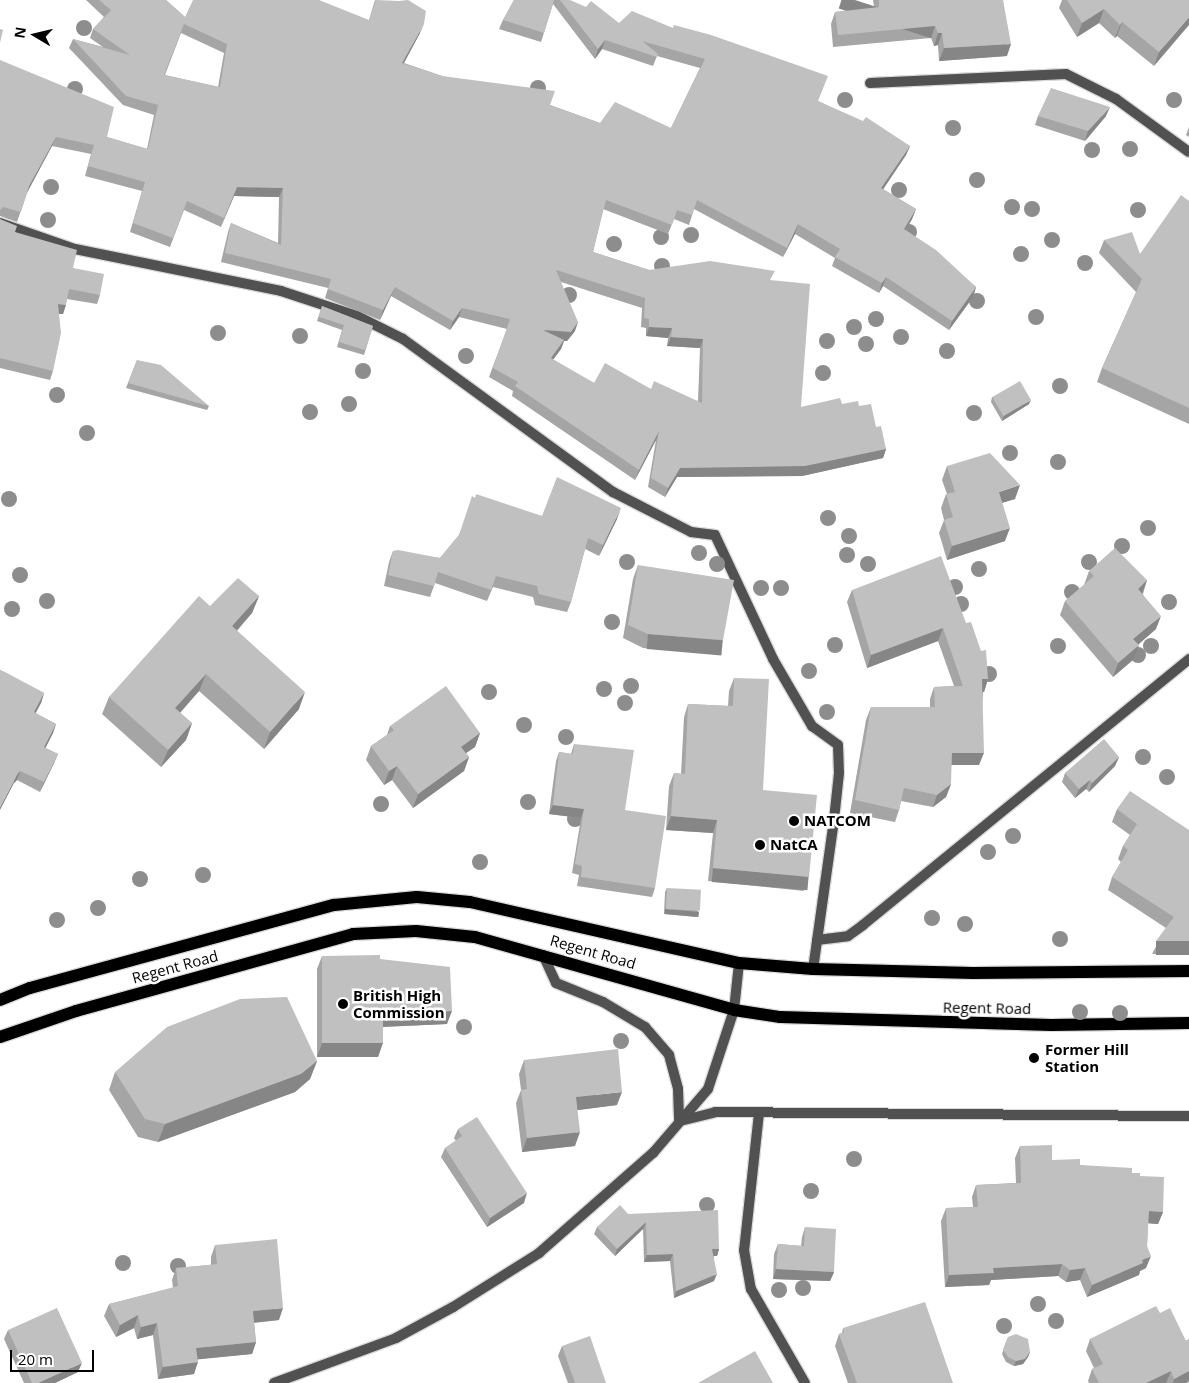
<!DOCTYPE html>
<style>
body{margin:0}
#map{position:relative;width:1189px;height:1383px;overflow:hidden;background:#fff;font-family:"Open Sans",sans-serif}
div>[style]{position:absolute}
.roads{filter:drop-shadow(1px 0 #dbdbdb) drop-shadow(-1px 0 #dbdbdb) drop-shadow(0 1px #dbdbdb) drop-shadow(0 -1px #dbdbdb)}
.street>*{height:10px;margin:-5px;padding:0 5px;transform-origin:5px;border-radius:5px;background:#515151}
.primary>*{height:12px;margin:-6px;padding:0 6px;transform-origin:6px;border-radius:6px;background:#000}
.trees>*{width:16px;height:16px;margin:-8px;border-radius:50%;background:#8d8d8d}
.wall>*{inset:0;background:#a5a5a5}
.shaded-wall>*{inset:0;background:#868686;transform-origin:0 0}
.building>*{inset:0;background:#c0c0c0;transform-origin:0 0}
.dots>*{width:14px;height:14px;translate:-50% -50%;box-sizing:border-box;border:2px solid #fff;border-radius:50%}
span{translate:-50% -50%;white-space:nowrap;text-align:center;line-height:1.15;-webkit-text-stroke:5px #fff;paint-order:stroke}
.poi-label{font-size:15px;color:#000;font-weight:700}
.left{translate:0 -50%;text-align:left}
.street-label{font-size:15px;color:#000}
.north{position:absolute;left:10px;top:10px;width:50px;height:50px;-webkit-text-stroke:4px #fff;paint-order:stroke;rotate:279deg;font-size:14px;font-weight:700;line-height:20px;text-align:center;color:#000}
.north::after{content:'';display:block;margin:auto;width:18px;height:22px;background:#000;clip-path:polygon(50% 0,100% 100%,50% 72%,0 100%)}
.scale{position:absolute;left:10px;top:1350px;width:84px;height:22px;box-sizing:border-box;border:2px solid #000;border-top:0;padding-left:6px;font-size:15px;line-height:18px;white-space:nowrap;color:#000;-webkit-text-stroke:4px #fff;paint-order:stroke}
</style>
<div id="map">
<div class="roads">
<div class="street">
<div style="left:870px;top:83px;width:196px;rotate:-2.6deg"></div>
<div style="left:1066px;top:74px;width:56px;rotate:26.6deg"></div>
<div style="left:1116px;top:99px;width:90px;rotate:36deg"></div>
<div style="left:0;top:223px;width:79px;rotate:19.1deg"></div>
<div style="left:75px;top:249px;width:210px;rotate:11.5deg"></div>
<div style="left:281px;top:291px;width:80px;rotate:18.2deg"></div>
<div style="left:357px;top:316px;width:51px;rotate:26.6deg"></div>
<div style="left:403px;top:339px;width:260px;rotate:36.1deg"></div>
<div style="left:613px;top:492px;width:88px;rotate:27.1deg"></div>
<div style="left:691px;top:532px;width:24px;rotate:7deg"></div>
<div style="left:715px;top:535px;width:137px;rotate:64.9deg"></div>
<div style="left:773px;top:659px;width:78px;rotate:59.8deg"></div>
<div style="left:812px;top:726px;width:32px;rotate:36deg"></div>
<div style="left:838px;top:745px;width:28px;rotate:88deg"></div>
<div style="left:839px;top:773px;width:47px;rotate:96.1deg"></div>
<div style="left:834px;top:820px;width:150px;rotate:98deg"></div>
<div style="left:817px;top:940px;width:31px;rotate:-7deg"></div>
<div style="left:848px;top:936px;width:19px;rotate:-36deg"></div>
<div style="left:863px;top:925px;width:421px;rotate:-39.2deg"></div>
<div style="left:543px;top:955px;width:31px;rotate:65deg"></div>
<div style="left:556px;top:983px;width:51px;rotate:22deg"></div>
<div style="left:603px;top:1002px;width:49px;rotate:30.8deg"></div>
<div style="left:645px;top:1027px;width:37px;rotate:49deg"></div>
<div style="left:669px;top:1055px;width:35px;rotate:75deg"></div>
<div style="left:678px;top:1089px;width:32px;rotate:88deg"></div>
<div style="left:759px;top:1113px;width:138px;rotate:96.2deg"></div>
<div style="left:744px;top:1250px;width:40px;rotate:80deg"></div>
<div style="left:751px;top:1289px;width:108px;rotate:60.1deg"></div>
<div style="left:680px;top:1121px;width:36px;rotate:-14deg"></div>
<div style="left:715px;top:1112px;width:474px;rotate:0.5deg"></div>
<div style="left:274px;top:1383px;width:130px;rotate:-20.2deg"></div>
<div style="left:396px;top:1338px;width:65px;rotate:-28.5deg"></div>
<div style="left:453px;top:1307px;width:102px;rotate:-32.1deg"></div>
<div style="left:539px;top:1253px;width:152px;rotate:-41.3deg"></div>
<div style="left:653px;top:1153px;width:84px;rotate:-49.3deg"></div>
<div style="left:708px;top:1089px;width:83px;rotate:-71.8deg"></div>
<div style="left:734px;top:1010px;width:47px;rotate:-83.9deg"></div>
</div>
<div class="primary">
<div style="left:0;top:1000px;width:32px;rotate:-22deg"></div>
<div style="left:30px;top:988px;width:315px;rotate:-15.3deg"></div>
<div style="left:334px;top:905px;width:83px;rotate:-5.5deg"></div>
<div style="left:417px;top:897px;width:53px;rotate:5.4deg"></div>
<div style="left:470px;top:902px;width:276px;rotate:12.8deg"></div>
<div style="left:739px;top:963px;width:74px;rotate:4.6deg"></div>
<div style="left:813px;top:969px;width:160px;rotate:1.4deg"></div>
<div style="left:973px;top:973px;width:216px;rotate:-0.5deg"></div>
<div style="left:0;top:1037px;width:80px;rotate:-18.9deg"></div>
<div style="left:76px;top:1011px;width:288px;rotate:-15.5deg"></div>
<div style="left:353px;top:934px;width:63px;rotate:-2.7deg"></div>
<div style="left:416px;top:931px;width:59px;rotate:5.8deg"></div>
<div style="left:475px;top:937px;width:269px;rotate:15.7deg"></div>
<div style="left:734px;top:1010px;width:47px;rotate:8.7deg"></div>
<div style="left:780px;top:1017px;width:271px;rotate:1.7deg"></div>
<div style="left:1051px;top:1025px;width:138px;rotate:-0.8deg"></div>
</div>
</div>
<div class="trees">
<div style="left:84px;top:28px"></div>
<div style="left:538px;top:88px"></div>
<div style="left:75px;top:89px"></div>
<div style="left:845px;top:100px"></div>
<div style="left:1174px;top:100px"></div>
<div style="left:953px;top:128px"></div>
<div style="left:1130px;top:149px"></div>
<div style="left:1092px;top:150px"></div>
<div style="left:977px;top:180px"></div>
<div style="left:51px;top:187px"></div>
<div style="left:899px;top:190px"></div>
<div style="left:1012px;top:207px"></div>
<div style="left:1032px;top:209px"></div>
<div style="left:1138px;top:210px"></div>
<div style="left:48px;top:220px"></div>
<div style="left:909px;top:232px"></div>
<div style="left:691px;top:235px"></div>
<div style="left:661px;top:237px"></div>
<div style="left:1052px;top:240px"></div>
<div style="left:614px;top:244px"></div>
<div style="left:1021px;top:254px"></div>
<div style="left:1085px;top:263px"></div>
<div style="left:662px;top:266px"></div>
<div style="left:569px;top:295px"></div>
<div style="left:977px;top:301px"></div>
<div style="left:1036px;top:317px"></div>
<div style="left:876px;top:319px"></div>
<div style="left:854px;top:327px"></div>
<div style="left:218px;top:333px"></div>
<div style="left:300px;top:336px"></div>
<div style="left:901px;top:337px"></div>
<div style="left:827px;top:341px"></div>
<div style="left:866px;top:344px"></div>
<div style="left:947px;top:351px"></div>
<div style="left:466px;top:356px"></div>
<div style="left:363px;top:371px"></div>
<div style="left:823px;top:373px"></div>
<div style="left:1060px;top:386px"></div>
<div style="left:57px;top:395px"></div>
<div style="left:349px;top:404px"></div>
<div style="left:310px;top:412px"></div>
<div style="left:974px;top:413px"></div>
<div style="left:87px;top:433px"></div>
<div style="left:1010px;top:453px"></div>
<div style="left:1058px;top:462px"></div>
<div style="left:9px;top:499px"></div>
<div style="left:828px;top:518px"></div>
<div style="left:1148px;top:528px"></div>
<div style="left:849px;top:536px"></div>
<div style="left:1122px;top:546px"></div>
<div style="left:699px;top:553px"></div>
<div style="left:847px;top:555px"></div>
<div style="left:627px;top:562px"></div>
<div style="left:1089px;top:562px"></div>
<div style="left:717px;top:564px"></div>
<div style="left:868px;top:564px"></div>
<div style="left:979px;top:569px"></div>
<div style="left:20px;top:575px"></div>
<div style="left:955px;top:587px"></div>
<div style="left:761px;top:588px"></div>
<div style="left:781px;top:588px"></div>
<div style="left:1072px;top:592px"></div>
<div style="left:47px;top:601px"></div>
<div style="left:1169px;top:602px"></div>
<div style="left:961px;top:604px"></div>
<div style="left:12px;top:609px"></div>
<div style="left:612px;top:622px"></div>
<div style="left:835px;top:645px"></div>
<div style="left:1058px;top:646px"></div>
<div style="left:1151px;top:646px"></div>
<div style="left:1138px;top:655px"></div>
<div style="left:809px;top:671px"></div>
<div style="left:989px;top:674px"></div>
<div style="left:631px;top:686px"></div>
<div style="left:604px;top:689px"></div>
<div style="left:489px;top:692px"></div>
<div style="left:625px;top:703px"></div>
<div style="left:827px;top:712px"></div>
<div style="left:524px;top:725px"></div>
<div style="left:566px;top:737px"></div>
<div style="left:1143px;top:757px"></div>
<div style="left:1167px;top:777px"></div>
<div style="left:528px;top:802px"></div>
<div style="left:381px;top:804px"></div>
<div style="left:575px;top:819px"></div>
<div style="left:1013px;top:836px"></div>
<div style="left:988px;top:852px"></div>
<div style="left:480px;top:862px"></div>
<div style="left:203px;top:875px"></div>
<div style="left:140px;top:879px"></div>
<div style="left:98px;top:908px"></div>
<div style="left:932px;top:918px"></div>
<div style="left:57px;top:920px"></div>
<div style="left:965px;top:924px"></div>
<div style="left:1060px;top:939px"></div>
<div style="left:1080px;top:1012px"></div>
<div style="left:1120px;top:1013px"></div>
<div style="left:464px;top:1027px"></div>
<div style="left:621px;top:1041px"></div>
<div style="left:854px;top:1159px"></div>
<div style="left:811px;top:1191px"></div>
<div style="left:707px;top:1205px"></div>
<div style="left:123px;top:1263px"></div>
<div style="left:178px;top:1266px"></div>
<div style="left:803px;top:1288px"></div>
<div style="left:779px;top:1290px"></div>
<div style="left:1038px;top:1304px"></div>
<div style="left:1056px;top:1321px"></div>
<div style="left:1004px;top:1326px"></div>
</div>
<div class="wall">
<div style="clip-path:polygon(evenodd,86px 0,166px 0,185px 17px,369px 20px,375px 0,420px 33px,404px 63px,442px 76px,550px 105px,600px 123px,671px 128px,700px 68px,657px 56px,653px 66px,602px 49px,595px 59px,553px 4px,541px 42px,499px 29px,503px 20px,514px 0,560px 0,818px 101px,910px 146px,906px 155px,883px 189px,916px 209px,912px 219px,906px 230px,976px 287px,973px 297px,949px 330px,883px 286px,879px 293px,832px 266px,835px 258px,795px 234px,783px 257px,694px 209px,689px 225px,674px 219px,668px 234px,603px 209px,593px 252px,649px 270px,771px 281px,801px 407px,842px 404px,859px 406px,876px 427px,886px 449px,883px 458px,802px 476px,677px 477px,665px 497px,648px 487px,656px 440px,635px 480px,512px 396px,513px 391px,489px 377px,507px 329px,459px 317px,450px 330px,391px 296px,380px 320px,325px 298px,328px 288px,221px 262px,228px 232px,231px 223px,278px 243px,279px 197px,234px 196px,221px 227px,184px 210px,170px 247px,130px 232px,142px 191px,85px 176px,91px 154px,52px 146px,27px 193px,17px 222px,0 216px,0 60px,107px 137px,147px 149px,154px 115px,123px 105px,69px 48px,73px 39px,103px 47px,90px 38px,93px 29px,104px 17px,86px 0,181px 33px,224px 53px,218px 87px,165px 75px,181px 33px,86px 0,561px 282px,642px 308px,641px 327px,646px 328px,646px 336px,668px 338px,667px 346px,700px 348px,698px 401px,651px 389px,594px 383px,553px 360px,561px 349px,564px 341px,567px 341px,575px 331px,561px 282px)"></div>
<div style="clip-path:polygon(873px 0,1003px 0,1007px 56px,939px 61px,938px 45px,934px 46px,931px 38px,833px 47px,831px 24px,835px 12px,874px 7px)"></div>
<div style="clip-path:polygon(1062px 0,1189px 0,1154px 66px,1117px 36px,1115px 38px,1099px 23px,1077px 37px,1059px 8px)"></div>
<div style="clip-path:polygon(1038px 116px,1106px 116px,1085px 141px,1035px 125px)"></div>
<div style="clip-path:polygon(1189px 127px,1189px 137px,1186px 135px)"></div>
<div style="clip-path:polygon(1189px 201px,1189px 424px,1097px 382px,1102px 368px,1136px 292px,1099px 253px,1104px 240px,1140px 254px)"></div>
<div style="clip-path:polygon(0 219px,15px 232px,73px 268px,100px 295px,97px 304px,67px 299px,63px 314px,59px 314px,53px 371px,50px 380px,0 368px)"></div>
<div style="clip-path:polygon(322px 306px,373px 326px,364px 355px,337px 347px,342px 330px,317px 321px)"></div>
<div style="clip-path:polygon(137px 360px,209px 406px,207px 410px,126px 388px)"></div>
<div style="clip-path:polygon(992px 397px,1029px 404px,1002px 421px,991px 402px)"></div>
<div style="clip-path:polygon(947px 466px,1015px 499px,1002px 503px,1005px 541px,947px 560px,939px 533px,944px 520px,941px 508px,946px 494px,947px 494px,942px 480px)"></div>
<div style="clip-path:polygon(475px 498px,542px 516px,617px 519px,599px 556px,585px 549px,571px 602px,567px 612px,535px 605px,533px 597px,493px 587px,487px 601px,435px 583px,430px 597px,384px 586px,389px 562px,393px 551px,440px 558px,459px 535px)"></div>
<div style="clip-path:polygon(638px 565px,723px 640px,718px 654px,643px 648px,623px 638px,633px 579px)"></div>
<div style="clip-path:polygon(1089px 571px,1147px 580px,1143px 594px,1156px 629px,1138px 645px,1134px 659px,1113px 677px,1060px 615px,1065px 601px,1084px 585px)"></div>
<div style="clip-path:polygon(852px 590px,966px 623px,988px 679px,984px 692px,983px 692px,979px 765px,951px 765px,951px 784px,946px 797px,933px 807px,901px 801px,899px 810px,895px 822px,850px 813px,866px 720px,871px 707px,930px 707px,930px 699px,934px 687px,954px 686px,938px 641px,867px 668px,847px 602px)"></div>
<div style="clip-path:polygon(259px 596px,252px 613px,237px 631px,299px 709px,264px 749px,199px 691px,180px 713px,192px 723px,186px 740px,161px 767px,102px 714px,109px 697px,210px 606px)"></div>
<div style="clip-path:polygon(0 670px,44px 693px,41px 703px,35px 713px,56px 724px,53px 733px,45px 748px,58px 754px,54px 763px,40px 792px,17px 780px,14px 783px)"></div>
<div style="clip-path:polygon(734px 678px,763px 790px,804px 891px,708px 881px,713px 833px,666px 830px,669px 786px,674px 773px,681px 774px,684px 717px,688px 704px,728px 706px,729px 691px)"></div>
<div style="clip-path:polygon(390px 726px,480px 733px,475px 747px,466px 753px,469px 757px,464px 771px,413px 808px,392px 780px,384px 785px,366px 760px,371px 746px,387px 735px)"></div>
<div style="clip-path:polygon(574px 744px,625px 810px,655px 888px,652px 897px,577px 886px,579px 875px,572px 873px,581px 818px,549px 814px,556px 761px,559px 752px,571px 754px)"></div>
<div style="clip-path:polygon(1119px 757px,1115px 766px,1089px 792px,1086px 789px,1075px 798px,1062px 782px,1065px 773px)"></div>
<div style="clip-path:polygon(1117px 809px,1189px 830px,1189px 954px,1152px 954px,1166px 928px,1108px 890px,1112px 877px,1121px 862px,1118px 859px,1123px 846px,1130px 835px,1112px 822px)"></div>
<div style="clip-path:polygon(667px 888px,699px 912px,697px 917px,664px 914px,665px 892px)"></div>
<div style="clip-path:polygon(322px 956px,380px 959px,447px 1024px,383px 1027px,378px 1057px,317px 1057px,317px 969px)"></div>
<div style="clip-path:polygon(524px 1060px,617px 1105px,577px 1110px,575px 1146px,522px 1152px,516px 1103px,521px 1090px,519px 1074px)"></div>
<div style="clip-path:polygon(317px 1061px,310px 1079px,295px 1092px,158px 1142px,138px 1137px,109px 1090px,115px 1072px)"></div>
<div style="clip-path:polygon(458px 1129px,524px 1203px,487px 1227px,441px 1157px,445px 1148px,456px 1141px,454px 1138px)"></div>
<div style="clip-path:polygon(1020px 1146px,1052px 1160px,1080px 1165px,1132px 1173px,1140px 1176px,1163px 1212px,1158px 1224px,1148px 1223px,1146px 1268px,1140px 1271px,1139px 1275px,1087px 1297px,1080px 1280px,1066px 1282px,1058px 1276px,991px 1280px,989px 1285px,945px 1287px,941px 1221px,946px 1208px,973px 1207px,972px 1197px,976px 1185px,1016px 1183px,1015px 1158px)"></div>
<div style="clip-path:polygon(628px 1214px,719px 1249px,717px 1256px,714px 1256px,714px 1281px,674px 1298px,670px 1261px,644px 1262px,643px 1229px,615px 1256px,594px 1234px,597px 1227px)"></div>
<div style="clip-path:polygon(805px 1227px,834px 1272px,830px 1281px,773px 1279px,774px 1254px,778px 1244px,801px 1246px,802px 1237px)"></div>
<div style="clip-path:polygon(215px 1245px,279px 1320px,254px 1323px,256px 1342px,252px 1354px,198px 1359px,194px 1374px,158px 1379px,153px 1335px,137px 1339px,134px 1328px,116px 1337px,104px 1316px,109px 1304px,173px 1288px,172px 1280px,176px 1268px,211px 1265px,211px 1257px)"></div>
<div style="clip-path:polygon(1160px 1313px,1186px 1341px,1189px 1339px,1189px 1383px,1188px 1382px,1186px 1383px,1089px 1383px,1088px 1381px,1092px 1369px,1094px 1368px,1086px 1351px,1090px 1339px)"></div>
<div style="clip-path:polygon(843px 1328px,953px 1383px,848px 1383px,835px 1346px,839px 1334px,842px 1333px)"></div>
<div style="clip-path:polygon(8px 1330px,78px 1372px,55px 1383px,24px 1383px,4px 1339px)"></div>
<div style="clip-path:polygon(1008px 1337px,1030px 1352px,1028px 1357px,1023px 1364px,1014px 1366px,1006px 1362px,1002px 1354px)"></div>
<div style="clip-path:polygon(562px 1346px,606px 1383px,568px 1383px,558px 1356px)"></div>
</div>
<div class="shaded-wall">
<div style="clip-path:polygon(1104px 9px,1099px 23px,1077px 37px,1082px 23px)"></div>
<div style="clip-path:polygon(1189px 17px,1189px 25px,1154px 66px,1159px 52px)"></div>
<div style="clip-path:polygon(1122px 22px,1117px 36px,1115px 38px,1120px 25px)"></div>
<div style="clip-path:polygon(424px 24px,420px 33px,399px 72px,402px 63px)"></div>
<div style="left:935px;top:26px;width:13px;height:97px;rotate:108deg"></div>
<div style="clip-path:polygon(938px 33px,942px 33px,938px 45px,934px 46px)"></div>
<div style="clip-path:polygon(605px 40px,602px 49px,595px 59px,598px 49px)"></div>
<div style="clip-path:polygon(1011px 44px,1007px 56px,939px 61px,944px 48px)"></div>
<div style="clip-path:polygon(1110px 107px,1106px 116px,1085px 141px,1088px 131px)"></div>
<div style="clip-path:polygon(56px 137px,52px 146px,25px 196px,29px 186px)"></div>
<div style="clip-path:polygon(910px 146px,906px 155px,878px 197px,881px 188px)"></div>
<div style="clip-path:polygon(237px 187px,283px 188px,279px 197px,234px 196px,221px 227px)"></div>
<div style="clip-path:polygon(916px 209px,912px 219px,901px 238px,904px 229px)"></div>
<div style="clip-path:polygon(798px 224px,795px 234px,783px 257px,787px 248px)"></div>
<div style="clip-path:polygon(886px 277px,883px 286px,879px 293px,882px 283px)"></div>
<div style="clip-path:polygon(395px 287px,391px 296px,380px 320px,383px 310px)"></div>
<div style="clip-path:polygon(976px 287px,973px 297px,949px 330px,952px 321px)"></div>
<div style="clip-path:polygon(58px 304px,66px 305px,63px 314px,55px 314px)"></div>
<div style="clip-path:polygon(462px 308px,459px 317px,450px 330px,453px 321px)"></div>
<div style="clip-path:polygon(578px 322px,575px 331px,567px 341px,564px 341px,561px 349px,547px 367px,551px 358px,543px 330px)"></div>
<div style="clip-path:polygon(649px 327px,672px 328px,668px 338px,646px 336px)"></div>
<div style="clip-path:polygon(671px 337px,703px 339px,700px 348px,667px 346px)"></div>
<div style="clip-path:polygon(1031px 400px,1029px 404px,1002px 421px,1004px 416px)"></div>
<div style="clip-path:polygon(659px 431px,656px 440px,635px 480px,639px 470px)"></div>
<div style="clip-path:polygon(886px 449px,883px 458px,802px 476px,677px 477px,665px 497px,668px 488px,680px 468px)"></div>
<div style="clip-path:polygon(1020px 485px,1015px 499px,994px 505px,999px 492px)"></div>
<div style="clip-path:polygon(621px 508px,617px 519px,599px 556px,603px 545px)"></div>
<div style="clip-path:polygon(1010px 528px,1005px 541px,947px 560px,952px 546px)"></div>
<div style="clip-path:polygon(1147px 580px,1142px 594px,1138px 589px)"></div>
<div style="clip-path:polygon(259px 596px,252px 613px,225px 643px,232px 626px)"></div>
<div style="clip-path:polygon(1161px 616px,1156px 629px,1128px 653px,1133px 639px)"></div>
<div style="clip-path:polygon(943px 628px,938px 641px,867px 668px,871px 655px)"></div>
<div style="left:648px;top:634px;width:75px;height:15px;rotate:5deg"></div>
<div style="clip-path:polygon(1139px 645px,1134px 659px,1113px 677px,1118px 663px)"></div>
<div style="clip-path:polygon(206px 674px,199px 691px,169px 725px,175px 708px)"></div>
<div style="clip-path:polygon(982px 679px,988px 679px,984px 692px,978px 692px)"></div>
<div style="clip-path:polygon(305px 692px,299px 709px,264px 749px,270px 732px)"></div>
<div style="clip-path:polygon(44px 693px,41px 703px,31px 722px,34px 712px)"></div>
<div style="clip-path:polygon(192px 723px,186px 740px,161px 767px,168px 750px)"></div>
<div style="clip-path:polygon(56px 724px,53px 733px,41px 757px,44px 747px)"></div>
<div style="clip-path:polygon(480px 733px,475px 747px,456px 760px,461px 747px)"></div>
<div style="clip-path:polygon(952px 753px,984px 753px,979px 765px,947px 765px)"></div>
<div style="clip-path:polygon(58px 754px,54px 763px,40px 792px,44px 782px)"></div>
<div style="clip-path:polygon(469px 757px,464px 771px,413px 808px,418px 794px)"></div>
<div style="clip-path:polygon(1119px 757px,1115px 766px,1089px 792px,1092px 783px)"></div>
<div style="clip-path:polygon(397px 766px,392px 780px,384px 785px,389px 771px)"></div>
<div style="clip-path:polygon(20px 771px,17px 780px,14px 783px,0 810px,0 807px,18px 773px)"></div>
<div style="clip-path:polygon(1090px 780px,1086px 789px,1075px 798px,1079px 789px)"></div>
<div style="clip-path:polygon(951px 784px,946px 797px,933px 807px,937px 795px)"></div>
<div style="clip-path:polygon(553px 805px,584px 809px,581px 818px,549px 814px)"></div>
<div style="clip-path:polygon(671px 816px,717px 820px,713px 833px,666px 830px)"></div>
<div style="left:713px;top:868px;width:96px;height:14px;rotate:5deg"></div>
<div style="left:665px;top:909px;width:34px;height:5px;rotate:5deg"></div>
<div style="left:1156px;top:941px;width:33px;height:14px"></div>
<div style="clip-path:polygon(452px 1011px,447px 1024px,378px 1027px,383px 1013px)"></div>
<div style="clip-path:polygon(322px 1043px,383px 1043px,378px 1057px,317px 1057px)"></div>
<div style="clip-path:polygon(317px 1061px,310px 1079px,295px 1092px,158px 1142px,165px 1124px)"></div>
<div style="clip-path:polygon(622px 1092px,617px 1105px,571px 1111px,576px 1097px)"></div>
<div style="clip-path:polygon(580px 1132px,575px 1146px,522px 1152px,527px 1138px)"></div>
<div style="clip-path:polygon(527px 1193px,524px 1203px,487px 1227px,490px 1218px)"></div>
<div style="clip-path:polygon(1149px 1211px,1163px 1212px,1158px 1224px,1144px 1223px)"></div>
<div style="clip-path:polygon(646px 1222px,643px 1229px,615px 1256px,617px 1249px)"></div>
<div style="clip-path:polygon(712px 1249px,719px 1249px,717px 1256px,710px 1256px)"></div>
<div style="clip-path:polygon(673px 1254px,670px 1261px,644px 1262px,647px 1255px)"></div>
<div style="clip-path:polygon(1151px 1256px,1146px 1268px,1140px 1271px,1139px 1275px,1087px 1297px,1092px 1285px)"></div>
<div style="clip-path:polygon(1062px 1264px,1058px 1276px,991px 1280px,989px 1285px,945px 1287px,949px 1275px,993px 1268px)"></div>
<div style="clip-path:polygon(1085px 1268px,1080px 1280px,1066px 1282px,1070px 1270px)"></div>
<div style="clip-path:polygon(776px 1269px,834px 1272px,830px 1281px,773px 1279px)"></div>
<div style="clip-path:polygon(717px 1274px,714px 1281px,674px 1298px,676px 1291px)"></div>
<div style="clip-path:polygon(283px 1308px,279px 1320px,249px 1323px,253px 1311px)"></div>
<div style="clip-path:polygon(138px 1315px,134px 1328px,116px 1337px,120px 1325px)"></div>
<div style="clip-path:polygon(157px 1323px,153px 1335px,137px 1339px,141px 1327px)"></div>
<div style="clip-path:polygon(256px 1342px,252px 1354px,192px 1360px,196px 1348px)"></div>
<div style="clip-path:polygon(1030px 1352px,1028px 1357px,1023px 1364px,1014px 1366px,1016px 1361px)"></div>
<div style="clip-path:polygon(198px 1362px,194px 1374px,158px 1379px,163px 1367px)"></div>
<div style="clip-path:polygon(82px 1363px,78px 1372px,55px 1383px,38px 1383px)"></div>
<div style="clip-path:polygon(1171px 1371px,1166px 1383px,1146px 1383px)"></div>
<div style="clip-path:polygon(1189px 1371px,1189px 1378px,1188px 1382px,1186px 1383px,1173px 1383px,1174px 1379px)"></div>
</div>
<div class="building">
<div style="clip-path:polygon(evenodd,99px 0,166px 0,185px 17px,193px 0,319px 0,369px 20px,376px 0,399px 1px,408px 0,426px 11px,424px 24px,402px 63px,442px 76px,555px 91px,550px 105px,600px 123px,615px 102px,671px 128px,705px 59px,642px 41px,658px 54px,657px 57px,605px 40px,598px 49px,560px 0,570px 0,586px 7px,591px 1px,619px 23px,632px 11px,673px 28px,674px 25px,711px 35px,828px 76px,818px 101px,863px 121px,866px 117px,910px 146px,881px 188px,916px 209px,904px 229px,936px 250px,976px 287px,952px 321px,886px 277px,882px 283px,835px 257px,840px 249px,798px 224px,787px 248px,697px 200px,692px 215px,677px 210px,672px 225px,606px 200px,593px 252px,649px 270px,710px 261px,775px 271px,770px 280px,810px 284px,801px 407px,840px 398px,842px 404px,858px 401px,859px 406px,871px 404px,876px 427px,881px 426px,886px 449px,805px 466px,680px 468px,668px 488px,651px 478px,659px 431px,639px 470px,515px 386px,518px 382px,493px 368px,510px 319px,462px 308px,453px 321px,395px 287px,383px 310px,328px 289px,331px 279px,225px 253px,231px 223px,281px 245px,283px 188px,237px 187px,224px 218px,187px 201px,173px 238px,133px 223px,145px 182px,88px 166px,94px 145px,56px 137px,29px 186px,21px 212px,3px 207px,0 210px,0 60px,114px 107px,107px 137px,148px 149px,158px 105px,126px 96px,73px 39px,130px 55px,93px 29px,111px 10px,99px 0,184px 24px,227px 44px,220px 87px,164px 75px,184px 24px,99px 0,556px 270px,645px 298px,644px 318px,649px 319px,649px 327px,672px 328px,671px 337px,703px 339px,702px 403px,654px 381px,651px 389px,605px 363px,594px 383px,551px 358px,564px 340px,543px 330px,571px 332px,578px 322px,556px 270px)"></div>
<div style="clip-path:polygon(514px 0,554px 0,544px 33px,503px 20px)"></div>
<div style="clip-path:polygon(879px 0,1003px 0,1011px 44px,944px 48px,942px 33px,938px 33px,935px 26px,838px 35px,835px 12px,879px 7px)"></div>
<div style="clip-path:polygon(1067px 0,1189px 0,1189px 17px,1159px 52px,1122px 22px,1120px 25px,1104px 9px,1082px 23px)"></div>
<div style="clip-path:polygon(0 29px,3px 30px,0 43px)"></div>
<div style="clip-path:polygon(1051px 88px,1110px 107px,1088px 131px,1038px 116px)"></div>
<div style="clip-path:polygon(1181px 195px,1189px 201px,1189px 408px,1102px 368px,1142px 279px,1104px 240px,1132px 232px,1140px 254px)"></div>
<div style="clip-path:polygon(0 219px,17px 226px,15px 232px,77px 250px,73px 268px,104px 274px,100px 295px,69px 289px,66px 305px,58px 304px,61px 333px,53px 371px,0 358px)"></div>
<div style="clip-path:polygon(322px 306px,373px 326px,365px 350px,339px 342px,344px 325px,319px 317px)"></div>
<div style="clip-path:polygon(137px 360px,161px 365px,209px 406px,128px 383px)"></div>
<div style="left:1020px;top:381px;width:22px;height:32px;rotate:60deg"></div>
<div style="clip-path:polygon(990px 453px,1020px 485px,999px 492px,1010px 528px,952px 546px,944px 520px,953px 517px,946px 494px,955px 492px,947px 466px)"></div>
<div style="clip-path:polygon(557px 477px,621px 508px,603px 545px,588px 538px,571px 602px,539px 594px,537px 586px,496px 576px,491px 590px,438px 572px,434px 586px,388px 575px,393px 551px,398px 550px,440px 558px,459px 535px,472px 496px,475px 498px,476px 494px,542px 516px)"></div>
<div style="clip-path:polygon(1115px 548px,1147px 580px,1138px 589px,1161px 616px,1133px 639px,1139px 645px,1118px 663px,1065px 601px,1094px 576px,1089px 571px)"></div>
<div style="clip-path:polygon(941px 556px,966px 623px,971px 622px,981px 651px,986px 650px,988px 679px,982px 679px,984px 753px,952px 753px,951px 784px,937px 795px,904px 788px,899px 810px,855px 800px,871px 707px,935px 707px,934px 687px,963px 686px,943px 628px,871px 655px,852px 590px)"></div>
<div style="clip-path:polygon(638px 565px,734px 580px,723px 640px,648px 634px,628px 625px)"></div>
<div style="clip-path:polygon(238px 578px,259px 596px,232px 626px,305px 692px,270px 732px,206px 674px,175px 708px,192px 723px,168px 750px,109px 697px,199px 596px,210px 606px)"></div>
<div style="clip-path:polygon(0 670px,5px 672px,44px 693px,34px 712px,56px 724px,44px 747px,58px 754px,44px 782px,20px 771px,18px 773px,0 807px)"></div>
<div style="clip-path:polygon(734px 678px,769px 679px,763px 790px,817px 795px,809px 877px,713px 868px,717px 820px,671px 816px,674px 773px,685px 774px,688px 704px,733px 706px)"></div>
<div style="clip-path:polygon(446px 686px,480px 733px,461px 747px,469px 757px,418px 794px,397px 766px,389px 771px,371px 746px,394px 730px,390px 726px)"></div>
<div style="clip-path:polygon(1104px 739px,1119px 757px,1092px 783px,1090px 780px,1079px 789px,1065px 773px)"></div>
<div style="clip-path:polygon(574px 744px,634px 750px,625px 810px,666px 816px,655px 888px,581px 877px,582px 866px,575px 864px,584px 809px,553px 805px,559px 752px,573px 754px)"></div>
<div style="clip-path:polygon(1130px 791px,1189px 830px,1189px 941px,1156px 941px,1174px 917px,1112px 877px,1128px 850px,1123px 846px,1137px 824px,1117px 809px)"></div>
<div style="left:667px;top:888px;width:34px;height:21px;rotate:3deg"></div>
<div style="clip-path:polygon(380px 955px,380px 959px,450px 967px,452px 1011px,383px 1013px,383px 1043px,322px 1043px,322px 956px)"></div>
<div style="clip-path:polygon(287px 997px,317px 1061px,301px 1074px,165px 1124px,145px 1119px,115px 1072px,167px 1027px,240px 999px)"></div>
<div style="clip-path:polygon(618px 1049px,622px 1092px,576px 1097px,580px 1132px,527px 1138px,521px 1090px,527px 1089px,524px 1060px)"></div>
<div style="clip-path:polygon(477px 1117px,527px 1193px,490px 1218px,445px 1148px,462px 1136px,458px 1129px)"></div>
<div style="clip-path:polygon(1052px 1145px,1052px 1160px,1080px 1159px,1080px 1165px,1132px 1168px,1132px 1173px,1140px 1173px,1140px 1176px,1164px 1177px,1163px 1212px,1149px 1211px,1147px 1246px,1151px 1256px,1142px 1260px,1143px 1263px,1092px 1285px,1085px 1268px,1070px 1270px,1062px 1264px,993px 1268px,994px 1273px,949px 1275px,946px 1208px,978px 1207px,976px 1185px,1021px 1183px,1020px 1146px)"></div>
<div style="clip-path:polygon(620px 1205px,628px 1214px,718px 1210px,719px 1249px,712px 1249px,717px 1274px,676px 1291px,673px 1254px,647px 1255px,646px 1222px,617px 1249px,597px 1227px)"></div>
<div style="clip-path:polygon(805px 1227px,836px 1229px,834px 1272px,776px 1269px,778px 1244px,804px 1246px)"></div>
<div style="clip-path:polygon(277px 1239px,283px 1308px,253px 1311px,256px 1342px,196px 1348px,198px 1362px,163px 1367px,157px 1323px,141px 1327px,138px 1315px,120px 1325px,109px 1304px,178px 1286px,176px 1268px,217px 1264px,215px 1245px)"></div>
<div style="clip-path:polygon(925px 1302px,953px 1383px,857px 1383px,839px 1334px,844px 1332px,843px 1328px)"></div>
<div style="clip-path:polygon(1156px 1306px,1160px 1313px,1170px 1308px,1186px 1341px,1189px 1339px,1189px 1371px,1174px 1379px,1171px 1371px,1146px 1383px,1099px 1383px,1092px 1369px,1103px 1364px,1090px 1339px)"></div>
<div style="clip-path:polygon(57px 1308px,82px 1363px,38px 1383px,32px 1383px,8px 1330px)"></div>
<div style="clip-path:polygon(1016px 1334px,1028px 1339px,1030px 1352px,1025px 1359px,1016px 1361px,1008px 1357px,1003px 1349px,1008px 1337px)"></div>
<div style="clip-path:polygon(590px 1336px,606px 1383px,575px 1383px,562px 1346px)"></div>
<div style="clip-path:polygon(755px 1351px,773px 1383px,698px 1383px)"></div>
</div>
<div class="dots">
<div style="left:794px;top:821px;background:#000"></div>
<div style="left:760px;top:845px;background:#000"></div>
<div style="left:343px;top:1004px;background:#000"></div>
<div style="left:1034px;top:1058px;background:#000"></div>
</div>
<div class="poi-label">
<span class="left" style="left:804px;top:821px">NATCOM</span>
<span class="left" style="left:770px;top:845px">NatCA</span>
<span class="left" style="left:353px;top:1004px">British High<br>Commission</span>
<span class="left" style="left:1045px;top:1058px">Former Hill<br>Station</span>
</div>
<div class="street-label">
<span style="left:593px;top:952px;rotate:16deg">Regent Road</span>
<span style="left:175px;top:967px;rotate:-15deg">Regent Road</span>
<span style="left:987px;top:1008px;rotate:1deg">Regent Road</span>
</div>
<div class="north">N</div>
<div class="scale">20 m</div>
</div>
